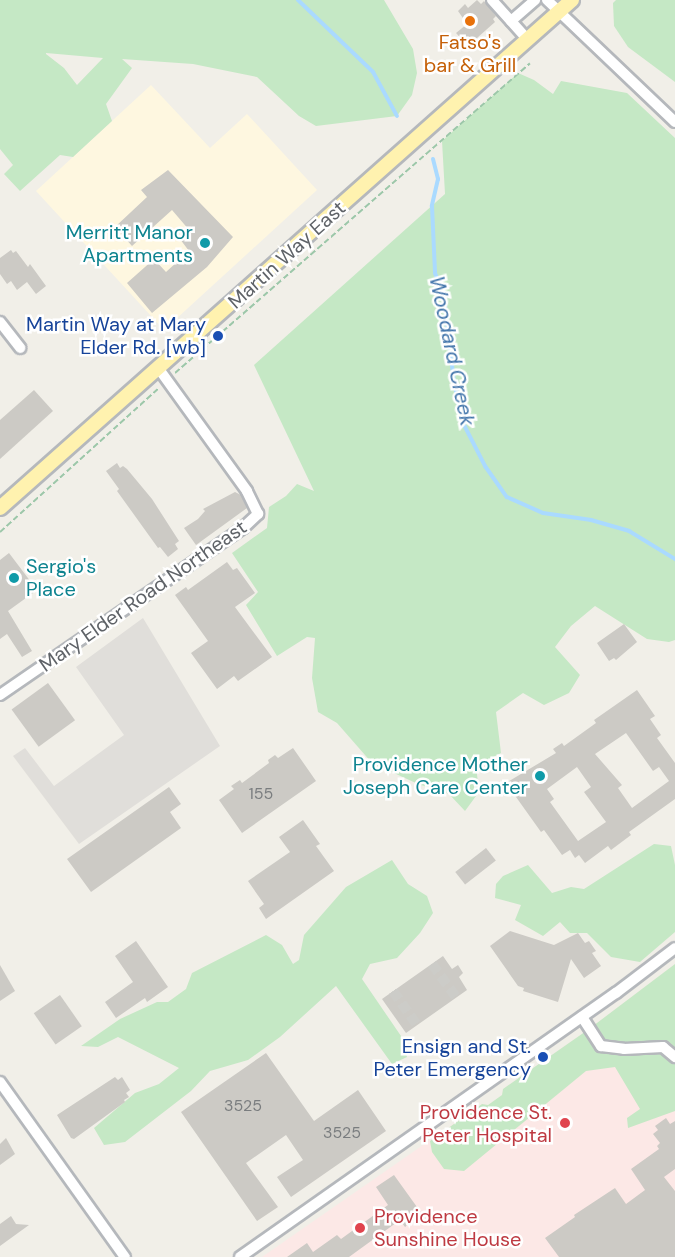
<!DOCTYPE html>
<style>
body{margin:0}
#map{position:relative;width:675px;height:1257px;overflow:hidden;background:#f1efe8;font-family:"DM Sans",sans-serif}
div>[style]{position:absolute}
.commercial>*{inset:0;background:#fef7e0}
.industrial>*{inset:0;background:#e0deda}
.medical>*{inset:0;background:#fce8e6}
.green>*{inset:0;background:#c5e8c5}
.stream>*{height:4px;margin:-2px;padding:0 2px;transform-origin:2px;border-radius:2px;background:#aadaff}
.building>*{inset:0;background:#cccac5;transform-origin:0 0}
.minor-tunnel>*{height:10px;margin-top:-5px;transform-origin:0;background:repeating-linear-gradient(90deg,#ccccc8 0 10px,transparent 0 15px)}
.path>*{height:2px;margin-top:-1px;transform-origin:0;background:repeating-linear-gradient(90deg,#9cc7a9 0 6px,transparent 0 9px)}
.roads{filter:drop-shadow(2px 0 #b5b8bc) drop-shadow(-2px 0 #b5b8bc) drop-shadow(0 2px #b5b8bc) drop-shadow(0 -2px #b5b8bc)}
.minor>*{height:10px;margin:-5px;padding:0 5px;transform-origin:5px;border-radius:5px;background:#fff}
.major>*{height:14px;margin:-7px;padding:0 7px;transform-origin:7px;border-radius:7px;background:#fff2af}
.dots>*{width:16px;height:16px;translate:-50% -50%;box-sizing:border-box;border:3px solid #fff;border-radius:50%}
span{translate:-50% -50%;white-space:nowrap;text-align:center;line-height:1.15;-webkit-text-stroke:5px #fff;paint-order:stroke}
.number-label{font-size:16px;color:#7a7d7f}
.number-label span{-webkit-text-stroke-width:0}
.food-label{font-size:20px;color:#c56008}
.culture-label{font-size:20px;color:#0d838f}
.right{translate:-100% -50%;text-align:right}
.left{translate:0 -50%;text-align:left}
.street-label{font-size:20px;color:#5f6368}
.transit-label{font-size:20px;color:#164399}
.health-label{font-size:20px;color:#be3a42}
.water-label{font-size:21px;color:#4174aa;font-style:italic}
</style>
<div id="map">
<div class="commercial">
<div style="clip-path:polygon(151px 85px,210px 148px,247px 114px,317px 190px,164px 330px,36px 191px)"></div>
</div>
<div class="industrial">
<div style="clip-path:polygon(143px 618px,220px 746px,79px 844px,13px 756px,25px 748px,54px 786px,124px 735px,76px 667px)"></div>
</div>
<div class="medical">
<div style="clip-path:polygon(675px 964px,675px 1257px,262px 1257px,482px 1104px,488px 1105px,502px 1095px,503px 1089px,589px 1029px)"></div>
</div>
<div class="green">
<div style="clip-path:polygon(evenodd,0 0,384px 0,413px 49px,417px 73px,412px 95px,397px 116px,316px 126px,299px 116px,257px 77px,193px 64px,122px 59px,132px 68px,106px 104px,112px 121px,73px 157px,60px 155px,20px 191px,4px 174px,13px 165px,0 149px,0 0,46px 54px,46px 53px,103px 58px,77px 85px,64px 68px,46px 54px)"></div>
<div style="clip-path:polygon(616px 0,675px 0,675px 82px,628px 47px,614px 26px,613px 3px)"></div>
<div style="clip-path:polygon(518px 73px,534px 80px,553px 94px,561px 81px,627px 93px,675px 138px,675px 640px,669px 642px,647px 639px,595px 606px,571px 626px,555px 647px,580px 675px,569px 693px,544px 705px,523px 693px,496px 712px,501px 753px,476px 766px,479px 792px,465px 811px,449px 794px,418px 784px,372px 763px,337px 723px,318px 712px,312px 678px,315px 638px,307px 637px,277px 656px,246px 605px,258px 592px,232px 553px,267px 528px,269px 507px,286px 496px,297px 484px,314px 491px,254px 365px,445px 194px,442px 141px)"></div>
<div style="clip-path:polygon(654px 844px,671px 846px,675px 865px,675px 932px,640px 962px,611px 957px,587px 933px,570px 933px,560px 922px,543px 936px,515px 920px,521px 905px,495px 898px,496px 884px,503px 876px,528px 865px,552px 893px,571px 887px,584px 889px)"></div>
<div style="clip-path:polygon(392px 860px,408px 884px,427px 896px,433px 913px,420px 933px,397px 958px,370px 964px,362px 979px,401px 1036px,407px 1057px,392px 1064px,336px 986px,280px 1037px,248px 1060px,210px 1071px,191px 1091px,125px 1142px,104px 1145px,94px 1128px,135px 1093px,159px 1084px,179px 1068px,118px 1037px,98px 1047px,81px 1046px,120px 1019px,157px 1002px,168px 1002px,186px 989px,192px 973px,266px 935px,282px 945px,293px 964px,299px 960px,304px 935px,346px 887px)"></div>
<div style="clip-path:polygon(675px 964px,675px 1111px,628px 1128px,627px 1118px,640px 1109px,615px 1067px,586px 1071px,464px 1171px,444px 1169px,432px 1152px,430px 1141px,482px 1104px,488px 1105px,502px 1095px,503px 1089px,589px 1029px)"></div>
</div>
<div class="stream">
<div style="left:298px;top:0;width:104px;rotate:43.8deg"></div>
<div style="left:373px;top:72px;width:50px;rotate:61.4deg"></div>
<div style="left:433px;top:159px;width:21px;rotate:76deg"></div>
<div style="left:438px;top:179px;width:28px;rotate:103deg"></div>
<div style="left:432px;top:206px;width:67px;rotate:87.4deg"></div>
<div style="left:435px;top:273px;width:27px;rotate:70deg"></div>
<div style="left:444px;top:298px;width:85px;rotate:83.2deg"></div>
<div style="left:454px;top:382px;width:40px;rotate:78deg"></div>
<div style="left:462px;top:421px;width:51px;rotate:62.9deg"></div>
<div style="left:485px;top:466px;width:38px;rotate:55deg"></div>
<div style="left:507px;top:497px;width:39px;rotate:24deg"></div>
<div style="left:543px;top:513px;width:49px;rotate:8.3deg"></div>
<div style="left:591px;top:520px;width:40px;rotate:16deg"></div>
<div style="left:629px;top:531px;width:54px;rotate:31.3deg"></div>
</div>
<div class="building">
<div style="clip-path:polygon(477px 0,481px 4px,484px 1px,496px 16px,493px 19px,495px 22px,468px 46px,456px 33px,467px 24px,458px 11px,465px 4px,468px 8px)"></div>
<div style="clip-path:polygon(168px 170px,233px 237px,207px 267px,152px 313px,127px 283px,154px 259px,166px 272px,189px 251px,180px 239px,190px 231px,172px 210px,132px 246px,115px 227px,147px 197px,141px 190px)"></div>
<div style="clip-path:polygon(11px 250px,13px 253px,16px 251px,28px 267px,30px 264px,46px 286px,36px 294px,27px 282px,17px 290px,11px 281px,7px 284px,0 274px,0 258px)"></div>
<div style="clip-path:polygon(34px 390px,53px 411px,0 459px,0 420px)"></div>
<div style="clip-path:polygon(117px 463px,120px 468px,123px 466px,127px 469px,152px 499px,179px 541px,175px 544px,178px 549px,168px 557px,160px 547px,158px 548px,117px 491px,119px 489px,106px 471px)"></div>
<div style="clip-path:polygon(235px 492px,241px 495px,247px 508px,196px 545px,184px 528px,198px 519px,205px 511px,203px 509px)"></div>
<div style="clip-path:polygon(9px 553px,37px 590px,8px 611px,32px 651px,22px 657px,7px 634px,0 639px,0 560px)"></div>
<div style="clip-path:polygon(227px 562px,233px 570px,237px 568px,255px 593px,235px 607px,272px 657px,238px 681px,234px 676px,217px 689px,191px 653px,208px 641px,175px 595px,186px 587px,188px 590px)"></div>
<div style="clip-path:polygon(624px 624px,637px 642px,616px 660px,614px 658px,609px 661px,597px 643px)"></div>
<div style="left:48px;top:683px;width:46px;height:45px;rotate:54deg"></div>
<div style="clip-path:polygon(evenodd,637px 690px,655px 716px,650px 719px,661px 735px,657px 738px,675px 763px,675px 799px,629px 832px,631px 835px,611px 850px,608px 846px,585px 863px,579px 855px,575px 858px,570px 850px,562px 855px,544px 830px,541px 832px,506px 783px,556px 753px,553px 749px,562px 743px,564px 746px,596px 723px,594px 720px,637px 690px,626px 733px,653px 771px,659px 767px,669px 781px,632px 808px,618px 788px,622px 785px,595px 754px,626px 733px,637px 690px,577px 767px,591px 787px,584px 792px,606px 822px,578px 841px,550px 802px,554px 799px,547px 789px,577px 767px)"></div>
<div style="clip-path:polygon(293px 748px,316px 781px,242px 833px,219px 800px,234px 789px,231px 786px,240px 780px,242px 783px,269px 763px,268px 760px,275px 755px,278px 758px)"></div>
<div style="clip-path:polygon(169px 787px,181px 804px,170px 812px,181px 828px,91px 892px,67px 859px)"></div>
<div style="clip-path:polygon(303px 820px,320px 844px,316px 846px,334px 871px,266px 919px,259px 908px,264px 904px,248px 881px,290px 852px,279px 837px)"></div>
<div style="left:486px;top:848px;width:16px;height:39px;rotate:52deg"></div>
<div style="clip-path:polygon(510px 931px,554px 945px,578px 933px,585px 943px,589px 941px,596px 951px,592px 953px,601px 966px,584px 978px,571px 959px,558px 1002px,523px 991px,524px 988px,518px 986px,490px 946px)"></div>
<div style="clip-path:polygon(136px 941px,168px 987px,147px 1002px,145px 998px,116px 1018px,105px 1002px,133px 982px,115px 956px)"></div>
<div style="clip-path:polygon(443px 956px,452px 969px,458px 965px,463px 973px,459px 977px,467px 990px,406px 1033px,382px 999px)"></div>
<div style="clip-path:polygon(0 965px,15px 991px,0 1001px)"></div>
<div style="left:60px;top:995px;width:38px;height:32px;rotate:55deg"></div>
<div style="clip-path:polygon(266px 1053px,314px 1121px,358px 1090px,386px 1131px,291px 1197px,277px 1177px,303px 1160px,286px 1135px,246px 1163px,278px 1207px,257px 1221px,181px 1112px)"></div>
<div style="clip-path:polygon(115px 1077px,118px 1080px,122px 1077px,130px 1090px,126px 1093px,129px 1097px,124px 1100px,125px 1102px,74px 1139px,71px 1138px,57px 1115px)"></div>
<div style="clip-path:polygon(666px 1118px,670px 1124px,675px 1121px,675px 1169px,664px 1177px,675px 1191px,675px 1257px,559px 1257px,545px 1238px,575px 1217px,574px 1215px,615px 1188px,626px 1204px,645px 1190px,631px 1169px,659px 1149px,657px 1146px,660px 1143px,653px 1134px,658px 1130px,655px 1126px)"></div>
<div style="clip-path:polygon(6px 1138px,15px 1154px,0 1165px,0 1144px)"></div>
<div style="clip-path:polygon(394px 1175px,422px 1214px,405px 1227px,400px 1220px,349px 1257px,287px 1257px,307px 1243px,313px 1252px,337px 1235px,341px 1239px,388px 1205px,376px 1187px)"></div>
<div style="clip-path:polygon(11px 1216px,16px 1224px,29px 1225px,0 1246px,0 1224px)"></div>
</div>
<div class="minor-tunnel">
<div style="left:432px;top:964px;width:41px;rotate:54deg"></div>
<div style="left:393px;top:991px;width:42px;rotate:54.8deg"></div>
</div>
<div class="path">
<div style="left:175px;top:373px;width:471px;rotate:-41.1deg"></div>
<div style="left:0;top:532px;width:216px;rotate:-42.2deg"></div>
</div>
<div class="roads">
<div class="minor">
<div style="left:492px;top:0;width:54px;rotate:48deg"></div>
<div style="left:547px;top:0;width:177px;rotate:43.6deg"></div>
<div style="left:511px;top:21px;width:32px;rotate:-41deg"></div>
<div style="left:0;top:322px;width:33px;rotate:52deg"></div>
<div style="left:0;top:695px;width:295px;rotate:-34.5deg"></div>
<div style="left:243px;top:528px;width:21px;rotate:-43deg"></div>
<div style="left:258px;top:514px;width:25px;rotate:-116deg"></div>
<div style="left:247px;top:491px;width:150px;rotate:-125.8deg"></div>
<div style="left:582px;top:1017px;width:35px;rotate:57deg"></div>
<div style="left:601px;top:1046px;width:23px;rotate:7deg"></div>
<div style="left:624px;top:1049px;width:39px;rotate:-3deg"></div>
<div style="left:663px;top:1047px;width:16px;rotate:40deg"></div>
<div style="left:0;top:1082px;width:215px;rotate:54.5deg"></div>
<div style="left:240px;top:1257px;width:459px;rotate:-35.1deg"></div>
<div style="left:616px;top:993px;width:74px;rotate:-37.3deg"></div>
</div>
<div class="major">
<div style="left:0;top:508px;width:765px;rotate:-41.61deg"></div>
</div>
</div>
<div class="dots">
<div style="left:470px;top:21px;background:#e8710a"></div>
<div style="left:205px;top:243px;background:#0f9aa8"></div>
<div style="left:218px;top:336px;background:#1a4fb4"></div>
<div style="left:14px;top:578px;background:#0f9aa8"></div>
<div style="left:540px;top:776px;background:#0f9aa8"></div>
<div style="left:543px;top:1057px;background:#1a4fb4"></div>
<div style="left:565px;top:1123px;background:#e0444e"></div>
<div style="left:360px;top:1228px;background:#e0444e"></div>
</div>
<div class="number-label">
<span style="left:261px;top:794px">155</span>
<span style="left:243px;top:1106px">3525</span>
<span style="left:342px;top:1133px">3525</span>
</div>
<div class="food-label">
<span style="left:470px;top:54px">Fatso's<br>bar &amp; Grill</span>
</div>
<div class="culture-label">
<span class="right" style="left:193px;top:244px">Merritt Manor<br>Apartments</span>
<span class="left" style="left:26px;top:578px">Sergio's<br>Place</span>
<span class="right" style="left:528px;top:776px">Providence Mother<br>Joseph Care Center</span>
</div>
<div class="street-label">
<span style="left:287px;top:255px;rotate:-42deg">Martin Way East</span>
<span style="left:143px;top:596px;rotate:-35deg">Mary Elder Road Northeast</span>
</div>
<div class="transit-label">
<span class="right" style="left:206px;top:336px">Martin Way at Mary<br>Elder Rd. [wb]</span>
<span class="right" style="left:531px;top:1058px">Ensign and St.<br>Peter Emergency</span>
</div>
<div class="health-label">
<span class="right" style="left:552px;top:1124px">Providence St.<br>Peter Hospital</span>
<span class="left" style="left:374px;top:1228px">Providence<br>Sunshine House</span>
</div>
<div class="water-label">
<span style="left:452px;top:351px;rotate:78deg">Woodard Creek</span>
</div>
</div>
